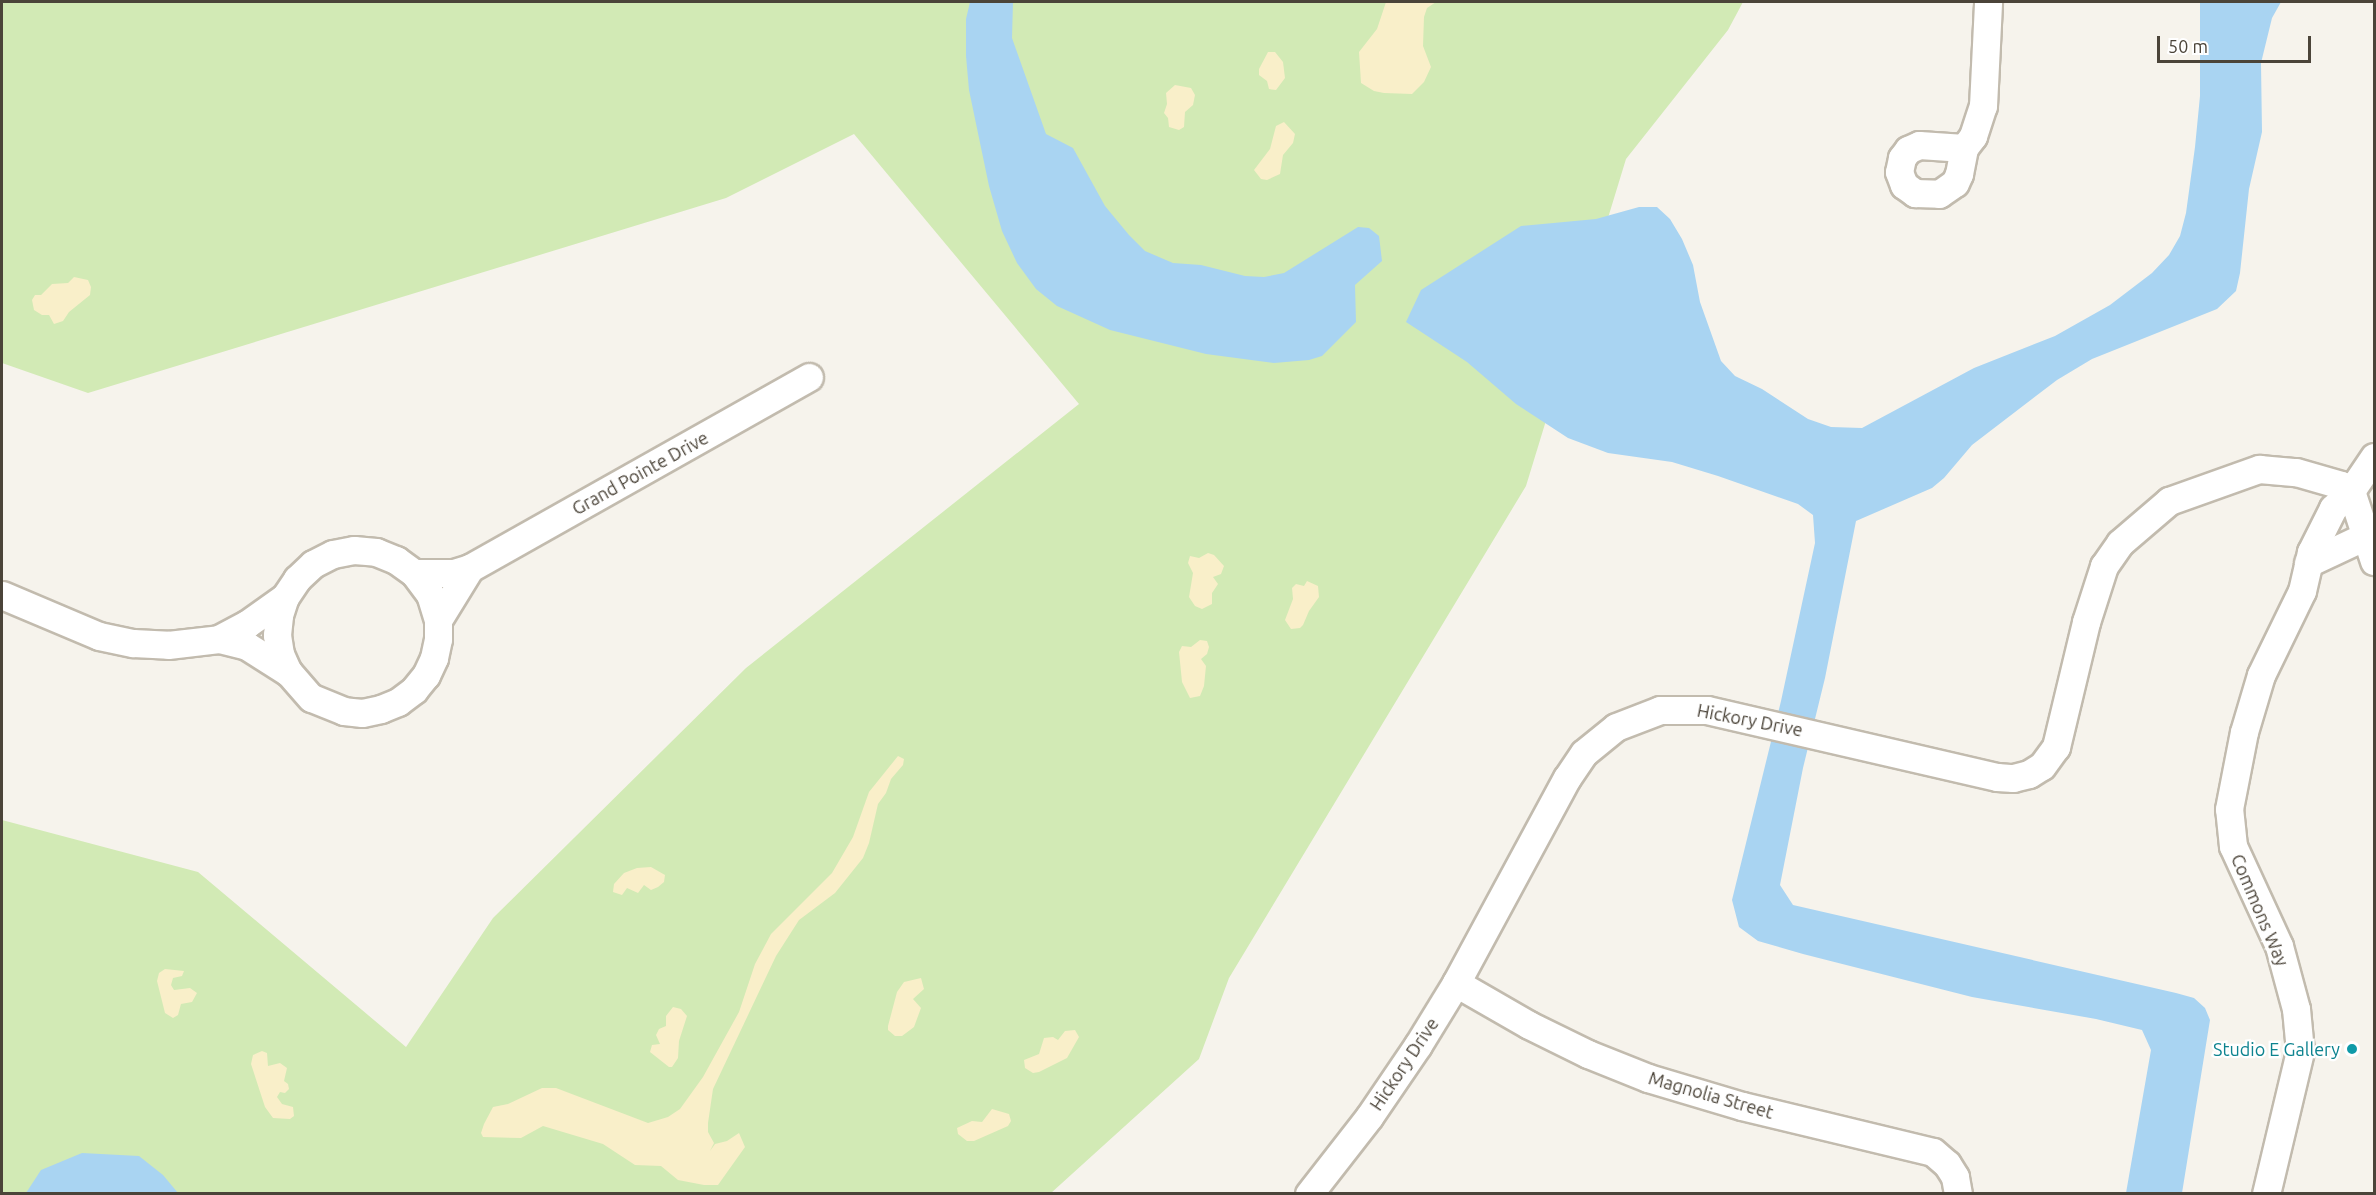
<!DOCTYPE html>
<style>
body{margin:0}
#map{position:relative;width:2376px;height:1195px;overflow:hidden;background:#f6f3ec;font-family:Ubuntu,sans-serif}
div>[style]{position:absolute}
.green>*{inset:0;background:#d2eab5}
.sand>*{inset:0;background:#f9efc9}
.water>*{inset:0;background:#a9d4f2}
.roads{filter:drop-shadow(2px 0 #c2bbae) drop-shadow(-2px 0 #c2bbae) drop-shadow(0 2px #c2bbae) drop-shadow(0 -2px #c2bbae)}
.minor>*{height:27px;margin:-13.5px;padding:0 13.5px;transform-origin:13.5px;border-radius:13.5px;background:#fff}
.dots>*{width:16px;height:16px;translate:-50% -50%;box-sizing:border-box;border:3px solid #fff;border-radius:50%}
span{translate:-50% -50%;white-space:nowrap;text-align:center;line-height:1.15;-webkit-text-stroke:4.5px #fff;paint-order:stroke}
.street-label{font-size:18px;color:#4b4439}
.culture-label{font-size:18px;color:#0d838f}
.right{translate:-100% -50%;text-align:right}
.frame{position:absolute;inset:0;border:3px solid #4b4439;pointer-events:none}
.scale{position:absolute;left:2157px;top:36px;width:154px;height:27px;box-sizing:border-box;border:3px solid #4b4439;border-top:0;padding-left:8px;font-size:18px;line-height:21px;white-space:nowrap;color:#4b4439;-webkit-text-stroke:4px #fff;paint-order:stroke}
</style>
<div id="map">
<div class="green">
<div style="clip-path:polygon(2px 2px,1743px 2px,1728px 30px,1626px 159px,1526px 486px,1229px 978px,1199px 1059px,1051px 1193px,2px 1193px,2px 820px,198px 872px,406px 1047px,493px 918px,746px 668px,1079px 404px,854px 134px,726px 198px,88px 393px,2px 363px)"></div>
</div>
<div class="sand">
<div style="clip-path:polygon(1386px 2px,1436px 2px,1427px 8px,1424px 17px,1423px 46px,1431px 67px,1424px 82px,1412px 94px,1384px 93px,1374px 91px,1361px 83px,1359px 52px,1377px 29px)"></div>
<div style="clip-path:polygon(1268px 52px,1275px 52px,1283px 62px,1285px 78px,1276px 90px,1269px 89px,1267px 81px,1259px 75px,1259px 69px)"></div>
<div style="clip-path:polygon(1175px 85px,1191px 88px,1195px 95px,1193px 105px,1185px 112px,1184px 127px,1179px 130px,1169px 127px,1168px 118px,1164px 113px,1167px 104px,1166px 93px)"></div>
<div style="clip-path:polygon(1284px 122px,1295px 134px,1293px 143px,1283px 155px,1280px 174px,1267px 180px,1261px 179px,1254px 170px,1270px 149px,1276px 126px)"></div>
<div style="clip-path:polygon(74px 277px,88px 280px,91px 287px,90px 295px,69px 312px,63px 321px,54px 324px,49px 315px,42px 315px,34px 310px,32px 300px,35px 295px,41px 295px,52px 284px,68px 283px)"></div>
<div style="clip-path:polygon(1208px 553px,1214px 555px,1224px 566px,1221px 574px,1213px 577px,1218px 584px,1212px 593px,1212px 604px,1202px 609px,1195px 606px,1189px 597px,1193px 573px,1188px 563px,1190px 556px,1199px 558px)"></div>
<div style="clip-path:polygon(1307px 581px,1318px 586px,1319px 597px,1309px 611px,1303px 625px,1300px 628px,1291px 629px,1285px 620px,1293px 599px,1292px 588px,1296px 584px,1304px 586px)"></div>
<div style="clip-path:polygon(1200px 640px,1207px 641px,1209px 647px,1207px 654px,1201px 659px,1206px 666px,1204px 686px,1200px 696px,1190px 698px,1182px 682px,1179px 652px,1182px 646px,1191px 647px)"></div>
<div style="clip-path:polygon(898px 756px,904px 759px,903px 765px,891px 779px,886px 793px,878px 804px,869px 843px,863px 858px,835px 893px,799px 920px,776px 956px,713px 1089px,708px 1123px,708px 1132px,714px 1143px,710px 1151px,715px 1144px,727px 1141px,739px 1133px,745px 1147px,718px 1185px,704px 1185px,678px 1180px,661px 1166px,635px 1165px,603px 1144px,543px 1126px,521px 1138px,483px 1137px,481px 1133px,484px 1124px,493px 1107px,508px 1104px,542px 1088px,556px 1088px,648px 1123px,668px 1117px,680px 1109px,703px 1077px,739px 1012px,755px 964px,771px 934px,832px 873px,853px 837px,869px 792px)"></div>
<div style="clip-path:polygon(651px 867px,665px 875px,664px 882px,658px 887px,651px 890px,644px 885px,638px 893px,627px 888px,622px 895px,613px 892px,614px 884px,624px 873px,637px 868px)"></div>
<div style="clip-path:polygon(165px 969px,184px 971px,182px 976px,173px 978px,171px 985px,174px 990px,190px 988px,197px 993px,192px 1002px,181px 1004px,178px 1015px,173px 1018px,165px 1013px,157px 981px,159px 973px)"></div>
<div style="clip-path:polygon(921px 978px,924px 989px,913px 999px,921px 1008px,914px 1027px,902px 1036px,895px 1036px,888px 1030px,888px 1026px,897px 992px,904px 982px)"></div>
<div style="clip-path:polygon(673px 1007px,681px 1009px,687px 1016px,679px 1041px,678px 1058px,672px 1067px,669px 1067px,650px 1052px,652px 1045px,660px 1044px,656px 1035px,659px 1029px,666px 1026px,666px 1016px)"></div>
<div style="clip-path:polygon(1075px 1030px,1079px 1037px,1067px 1058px,1039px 1072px,1033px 1073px,1025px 1068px,1024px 1060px,1039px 1054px,1044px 1038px,1053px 1037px,1058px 1040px,1065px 1031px)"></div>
<div style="clip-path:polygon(262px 1051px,267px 1053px,268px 1066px,280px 1063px,287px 1068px,284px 1081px,288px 1084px,289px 1089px,285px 1093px,280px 1092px,277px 1097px,282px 1104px,293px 1107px,294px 1116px,290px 1119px,273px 1118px,265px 1107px,251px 1064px,253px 1055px)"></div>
<div style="clip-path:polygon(992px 1109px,1009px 1114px,1011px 1121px,1008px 1126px,974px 1141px,967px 1141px,958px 1134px,957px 1128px,972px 1121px,982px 1122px)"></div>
</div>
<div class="water">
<div style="clip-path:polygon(970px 2px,1013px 2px,1012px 38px,1046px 134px,1073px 148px,1105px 206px,1129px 235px,1145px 251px,1173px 263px,1201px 265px,1245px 276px,1264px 277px,1284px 273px,1358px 227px,1369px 228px,1379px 236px,1382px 261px,1355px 285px,1356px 322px,1322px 356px,1309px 360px,1274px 363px,1206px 354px,1110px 330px,1057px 306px,1036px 289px,1017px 263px,1002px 231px,989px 186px,969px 90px,966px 56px,966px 19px)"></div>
<div style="clip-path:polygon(2200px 2px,2281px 2px,2272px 18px,2261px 63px,2262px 132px,2249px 189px,2240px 273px,2236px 291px,2217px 309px,2092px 359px,2057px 380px,1972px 445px,1944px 478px,1932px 488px,1856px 521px,1825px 678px,1803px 768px,1780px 885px,1793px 905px,2176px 993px,2194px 998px,2205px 1008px,2210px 1020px,2182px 1193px,2126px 1193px,2151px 1050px,2142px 1030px,2096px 1019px,1972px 997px,1803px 954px,1758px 941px,1739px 927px,1732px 900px,1781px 701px,1815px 543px,1813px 515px,1798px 504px,1718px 476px,1672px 462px,1608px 453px,1568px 438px,1516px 404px,1467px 362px,1406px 322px,1421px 290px,1521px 226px,1596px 219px,1639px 207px,1657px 207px,1670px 219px,1682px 239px,1693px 265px,1700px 302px,1721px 361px,1735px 376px,1762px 389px,1808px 419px,1831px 427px,1862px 428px,1974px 368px,2055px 336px,2110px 305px,2152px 273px,2169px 255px,2180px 236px,2186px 213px,2195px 147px,2200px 96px)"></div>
<div style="clip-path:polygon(82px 1153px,139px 1156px,163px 1175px,178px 1193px,26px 1193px,41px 1170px)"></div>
</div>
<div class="roads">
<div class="minor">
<div style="left:1964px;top:148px;width:45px;rotate:-176.2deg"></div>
<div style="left:1919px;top:145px;width:12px;rotate:156deg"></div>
<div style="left:1908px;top:150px;width:10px;rotate:127deg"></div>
<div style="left:1902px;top:158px;width:14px;rotate:102deg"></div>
<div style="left:1899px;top:172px;width:14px;rotate:69deg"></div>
<div style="left:1904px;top:185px;width:14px;rotate:36deg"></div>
<div style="left:1915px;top:193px;width:24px;rotate:2deg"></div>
<div style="left:1939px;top:194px;width:19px;rotate:-35deg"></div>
<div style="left:1955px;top:183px;width:10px;rotate:-66deg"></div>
<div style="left:1959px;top:174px;width:26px;rotate:-79deg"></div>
<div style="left:1964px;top:148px;width:15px;rotate:-53deg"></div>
<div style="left:1973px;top:136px;width:32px;rotate:-72deg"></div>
<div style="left:1983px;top:106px;width:104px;rotate:-87.2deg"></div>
<div style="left:2308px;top:563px;width:73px;rotate:-25.2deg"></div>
<div style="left:470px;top:568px;width:389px;rotate:-29.4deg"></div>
<div style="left:414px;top:573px;width:26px;rotate:53deg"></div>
<div style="left:430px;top:594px;width:27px;rotate:73deg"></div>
<div style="left:438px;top:620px;width:19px;rotate:90deg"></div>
<div style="left:438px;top:639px;width:19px;rotate:102deg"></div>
<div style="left:434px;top:658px;width:19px;rotate:115deg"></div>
<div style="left:426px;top:675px;width:19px;rotate:129deg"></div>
<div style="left:414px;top:690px;width:20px;rotate:143deg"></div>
<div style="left:398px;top:702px;width:18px;rotate:158deg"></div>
<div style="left:381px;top:709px;width:19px;rotate:168deg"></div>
<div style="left:362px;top:713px;width:18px;rotate:-174deg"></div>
<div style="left:344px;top:711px;width:35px;rotate:-158deg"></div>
<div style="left:311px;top:698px;width:35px;rotate:-131deg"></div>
<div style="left:288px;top:672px;width:20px;rotate:-114deg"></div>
<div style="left:280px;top:654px;width:19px;rotate:-99deg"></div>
<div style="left:277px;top:635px;width:20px;rotate:-84deg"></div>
<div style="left:279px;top:615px;width:19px;rotate:-72deg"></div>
<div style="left:285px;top:597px;width:22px;rotate:-56deg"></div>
<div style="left:297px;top:579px;width:22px;rotate:-43deg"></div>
<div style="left:313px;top:564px;width:22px;rotate:-27deg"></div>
<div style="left:333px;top:554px;width:21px;rotate:-11deg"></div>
<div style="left:354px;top:550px;width:22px;rotate:5deg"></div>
<div style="left:376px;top:552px;width:22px;rotate:22deg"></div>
<div style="left:396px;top:560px;width:22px;rotate:36deg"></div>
<div style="left:414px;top:573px;width:40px"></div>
<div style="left:454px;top:573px;width:17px;rotate:-17deg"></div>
<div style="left:470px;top:568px;width:61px;rotate:121.6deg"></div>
<div style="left:2px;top:595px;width:105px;rotate:22.9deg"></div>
<div style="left:99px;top:636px;width:35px;rotate:12deg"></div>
<div style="left:133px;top:643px;width:35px;rotate:3deg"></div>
<div style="left:168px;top:645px;width:51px;rotate:-6.7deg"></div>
<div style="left:285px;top:597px;width:47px;rotate:144.6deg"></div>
<div style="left:247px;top:624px;width:32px;rotate:152deg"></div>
<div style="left:219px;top:639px;width:29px;rotate:14deg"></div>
<div style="left:247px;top:646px;width:49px;rotate:32.4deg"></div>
<div style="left:1456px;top:983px;width:84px;rotate:29.9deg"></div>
<div style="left:1529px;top:1025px;width:66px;rotate:26.2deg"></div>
<div style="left:1588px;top:1054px;width:65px;rotate:21.8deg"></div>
<div style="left:1648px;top:1078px;width:98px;rotate:16.6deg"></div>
<div style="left:1742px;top:1106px;width:196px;rotate:13.5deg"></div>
<div style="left:1933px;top:1152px;width:18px;rotate:41deg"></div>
<div style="left:1947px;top:1164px;width:15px;rotate:58deg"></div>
<div style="left:1955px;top:1177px;width:17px;rotate:80deg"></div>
<div style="left:1309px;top:1194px;width:98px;rotate:-52.1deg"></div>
<div style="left:1369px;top:1117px;width:87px;rotate:-55.8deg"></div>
<div style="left:1418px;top:1045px;width:73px;rotate:-58.5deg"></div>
<div style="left:1456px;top:983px;width:233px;rotate:-61.6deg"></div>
<div style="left:1567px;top:778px;width:30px;rotate:-56deg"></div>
<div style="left:1584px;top:753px;width:41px;rotate:-39.1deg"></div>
<div style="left:1616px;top:727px;width:47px;rotate:-21.1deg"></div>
<div style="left:1660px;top:710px;width:47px"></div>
<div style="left:1707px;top:710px;width:298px;rotate:13deg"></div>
<div style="left:1997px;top:777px;width:16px;rotate:4deg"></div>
<div style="left:2013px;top:778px;width:16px;rotate:-14deg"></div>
<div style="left:2029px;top:774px;width:15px;rotate:-32deg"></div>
<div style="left:2042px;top:766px;width:24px;rotate:-54deg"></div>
<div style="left:2056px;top:747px;width:129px;rotate:-76.5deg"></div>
<div style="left:2086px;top:622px;width:59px;rotate:-72.2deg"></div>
<div style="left:2104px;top:566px;width:28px;rotate:-55deg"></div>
<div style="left:2120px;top:543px;width:65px;rotate:-40.6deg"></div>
<div style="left:2169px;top:501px;width:96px;rotate:-19.6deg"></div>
<div style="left:2259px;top:469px;width:37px;rotate:5deg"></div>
<div style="left:2296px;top:472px;width:47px;rotate:16.1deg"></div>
<div style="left:2341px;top:485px;width:12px;rotate:31deg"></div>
<div style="left:2351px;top:491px;width:74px;rotate:71.8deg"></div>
<div style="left:2266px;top:1194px;width:147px;rotate:-76.6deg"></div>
<div style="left:2300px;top:1051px;width:42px;rotate:-95.4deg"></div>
<div style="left:2296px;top:1009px;width:65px;rotate:-105.1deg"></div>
<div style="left:2279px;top:946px;width:110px;rotate:-114.7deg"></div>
<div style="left:2233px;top:846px;width:37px;rotate:-96deg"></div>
<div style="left:2229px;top:809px;width:78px;rotate:-79deg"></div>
<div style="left:2244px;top:732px;width:59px;rotate:-73.4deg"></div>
<div style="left:2261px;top:675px;width:93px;rotate:-64deg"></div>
<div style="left:2302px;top:591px;width:40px;rotate:-77deg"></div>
<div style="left:2311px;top:552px;width:49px;rotate:-63.4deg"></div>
<div style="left:2333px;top:508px;width:25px;rotate:-43deg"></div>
<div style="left:2351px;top:491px;width:41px;rotate:-55.9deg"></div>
</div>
</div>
<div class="dots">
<div style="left:2352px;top:1049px;background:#0f9aa8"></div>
</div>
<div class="street-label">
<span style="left:640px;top:473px;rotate:-29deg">Grand Pointe Drive</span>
<span style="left:1750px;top:720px;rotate:11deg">Hickory Drive</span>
<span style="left:2260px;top:910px;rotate:67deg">Commons Way</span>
<span style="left:1404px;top:1064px;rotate:-56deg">Hickory Drive</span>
<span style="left:1711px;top:1095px;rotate:16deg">Magnolia Street</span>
</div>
<div class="culture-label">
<span class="right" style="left:2340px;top:1049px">Studio E Gallery</span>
</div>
<div class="frame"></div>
<div class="scale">50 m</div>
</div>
